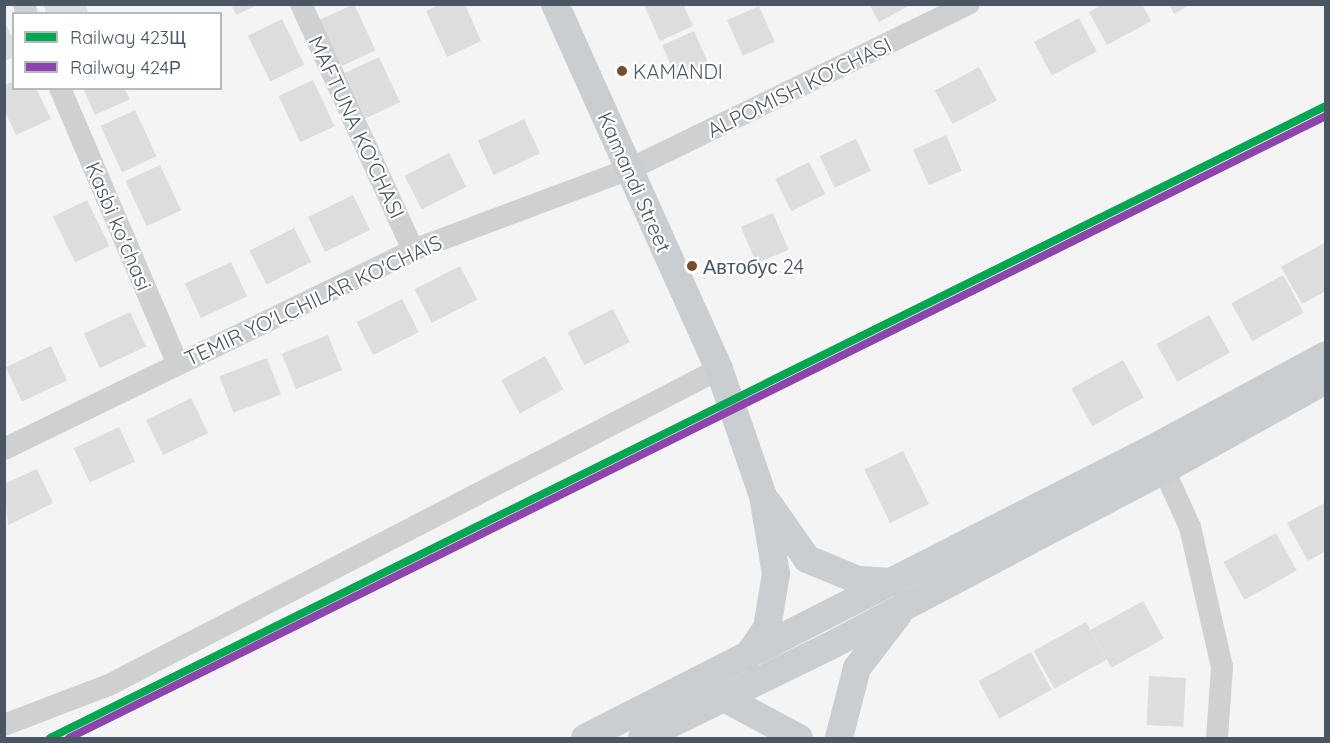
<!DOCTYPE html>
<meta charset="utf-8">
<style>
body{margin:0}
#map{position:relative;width:1330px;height:743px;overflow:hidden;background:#f4f4f4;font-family:Quicksand,sans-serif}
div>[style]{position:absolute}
.building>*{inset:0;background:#ddddde;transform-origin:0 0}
.minor>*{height:22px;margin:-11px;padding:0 11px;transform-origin:11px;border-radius:11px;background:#ced0d2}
.major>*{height:28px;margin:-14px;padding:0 14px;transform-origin:14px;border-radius:14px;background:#caced1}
.rail-1>*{height:8px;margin:-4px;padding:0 4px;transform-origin:4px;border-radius:4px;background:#00a651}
.rail-2>*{height:8px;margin:-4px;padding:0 4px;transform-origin:4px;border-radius:4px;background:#8e44ad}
.dots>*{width:16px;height:16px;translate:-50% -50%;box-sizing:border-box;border:3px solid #fff;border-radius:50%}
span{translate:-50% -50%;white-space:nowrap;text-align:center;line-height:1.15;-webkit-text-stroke:4.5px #fff;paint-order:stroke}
.bus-label{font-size:20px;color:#4a5661}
.left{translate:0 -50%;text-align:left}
.street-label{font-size:21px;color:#4a5661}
.frame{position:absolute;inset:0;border:6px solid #4a5661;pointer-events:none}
.legend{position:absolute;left:12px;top:12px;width:210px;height:78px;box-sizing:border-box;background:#fff;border:2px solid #b7bbc0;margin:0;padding:8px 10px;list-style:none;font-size:18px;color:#4a5661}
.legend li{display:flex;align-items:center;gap:12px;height:30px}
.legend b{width:30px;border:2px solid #b7bbc0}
</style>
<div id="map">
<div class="building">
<div style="clip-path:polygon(43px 4px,85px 4px,89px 14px,47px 14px)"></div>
<div style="clip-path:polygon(231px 4px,259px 4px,236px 15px)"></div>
<div style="left:354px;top:4px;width:51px;height:38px;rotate:65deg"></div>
<div style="clip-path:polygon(440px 4px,465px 4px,481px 41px,447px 57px,426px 11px)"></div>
<div style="clip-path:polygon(683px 4px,693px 26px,660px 41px,644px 5px)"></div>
<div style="clip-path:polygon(869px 4px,912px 4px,879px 22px)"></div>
<div style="clip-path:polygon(1102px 4px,1142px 4px,1151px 21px,1107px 45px,1089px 12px)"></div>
<div style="clip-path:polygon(1169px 4px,1191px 4px,1174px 14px)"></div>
<div style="left:759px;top:6px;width:39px;height:35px;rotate:66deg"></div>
<div style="left:1079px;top:18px;width:38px;height:51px;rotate:62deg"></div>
<div style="left:282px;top:19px;width:51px;height:38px;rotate:64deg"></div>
<div style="clip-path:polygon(4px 21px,14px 41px,14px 57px,4px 61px)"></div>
<div style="left:694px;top:31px;width:39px;height:35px;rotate:66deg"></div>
<div style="left:379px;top:57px;width:50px;height:38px;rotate:65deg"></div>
<div style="left:979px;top:67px;width:38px;height:50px;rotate:62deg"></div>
<div style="left:313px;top:80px;width:51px;height:38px;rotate:65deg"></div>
<div style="clip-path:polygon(14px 81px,14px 88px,36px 88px,51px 119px,16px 135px,4px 110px,4px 85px)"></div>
<div style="clip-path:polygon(83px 88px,124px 88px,130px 99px,95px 115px)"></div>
<div style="left:135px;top:110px;width:51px;height:38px;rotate:65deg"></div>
<div style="left:524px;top:119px;width:38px;height:51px;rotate:65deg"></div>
<div style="left:946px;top:135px;width:39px;height:36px;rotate:66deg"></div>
<div style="left:856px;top:139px;width:35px;height:40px;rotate:65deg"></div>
<div style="left:449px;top:153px;width:38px;height:50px;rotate:63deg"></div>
<div style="left:809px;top:162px;width:36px;height:38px;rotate:63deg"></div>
<div style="left:160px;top:165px;width:50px;height:38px;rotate:65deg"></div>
<div style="left:353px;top:195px;width:39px;height:50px;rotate:64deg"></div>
<div style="left:87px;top:200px;width:51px;height:38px;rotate:64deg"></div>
<div style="left:773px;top:213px;width:40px;height:35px;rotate:67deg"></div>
<div style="left:294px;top:228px;width:38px;height:50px;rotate:63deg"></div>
<div style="clip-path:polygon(1326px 242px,1326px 291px,1302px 304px,1281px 267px)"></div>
<div style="left:231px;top:262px;width:38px;height:51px;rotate:65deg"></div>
<div style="left:460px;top:266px;width:38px;height:51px;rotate:63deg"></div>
<div style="left:1283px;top:275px;width:43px;height:59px;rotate:61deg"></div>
<div style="left:402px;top:299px;width:37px;height:51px;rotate:63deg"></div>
<div style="left:613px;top:309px;width:37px;height:51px;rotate:63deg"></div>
<div style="left:130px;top:312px;width:38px;height:51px;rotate:65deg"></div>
<div style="left:1209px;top:315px;width:43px;height:60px;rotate:61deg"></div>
<div style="left:328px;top:335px;width:38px;height:50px;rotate:68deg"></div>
<div style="left:51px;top:346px;width:38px;height:50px;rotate:65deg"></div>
<div style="left:545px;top:356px;width:38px;height:50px;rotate:61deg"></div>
<div style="left:267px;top:358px;width:39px;height:51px;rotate:69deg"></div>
<div style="left:1123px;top:360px;width:43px;height:59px;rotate:61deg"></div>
<div style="left:191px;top:398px;width:39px;height:50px;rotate:64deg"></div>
<div style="left:119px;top:427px;width:38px;height:50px;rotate:65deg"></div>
<div style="left:903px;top:451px;width:59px;height:43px;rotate:64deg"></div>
<div style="clip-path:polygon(37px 469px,53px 503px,8px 525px,4px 484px)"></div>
<div style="clip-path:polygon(1326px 502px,1326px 551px,1308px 561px,1287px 523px)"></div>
<div style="left:1276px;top:533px;width:43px;height:60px;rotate:61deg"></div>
<div style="left:1143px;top:601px;width:43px;height:60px;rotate:61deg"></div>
<div style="left:1086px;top:622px;width:43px;height:60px;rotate:61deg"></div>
<div style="left:1031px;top:652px;width:43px;height:60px;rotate:61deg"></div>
<div style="left:1149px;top:676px;width:37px;height:49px;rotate:3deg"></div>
</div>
<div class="minor">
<div style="left:24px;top:4px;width:10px;rotate:73deg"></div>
<div style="left:301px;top:4px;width:270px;rotate:65.5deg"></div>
<div style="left:60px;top:88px;width:300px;rotate:66.9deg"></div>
<div style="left:4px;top:449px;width:455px;rotate:-25.9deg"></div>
<div style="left:413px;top:250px;width:232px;rotate:-20.5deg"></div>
<div style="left:630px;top:169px;width:377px;rotate:-26deg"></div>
<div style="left:1164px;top:470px;width:63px;rotate:65.5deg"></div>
<div style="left:1190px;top:527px;width:144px;rotate:77.1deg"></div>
<div style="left:1222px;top:667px;width:71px;rotate:94deg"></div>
<div style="left:4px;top:725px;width:112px;rotate:-20.9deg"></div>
<div style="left:109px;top:685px;width:687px;rotate:-27.39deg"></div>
</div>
<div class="major">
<div style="left:555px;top:4px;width:400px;rotate:65.8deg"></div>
<div style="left:719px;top:369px;width:134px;rotate:70.9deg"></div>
<div style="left:763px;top:496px;width:79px;rotate:80.5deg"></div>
<div style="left:776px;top:574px;width:55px;rotate:99.5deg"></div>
<div style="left:767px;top:628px;width:35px;rotate:125deg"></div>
<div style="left:768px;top:503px;width:68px;rotate:55.1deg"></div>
<div style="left:807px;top:559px;width:55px;rotate:22.4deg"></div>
<div style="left:858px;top:580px;width:36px;rotate:3deg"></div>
<div style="left:724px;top:698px;width:85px;rotate:28.1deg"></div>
<div style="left:585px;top:738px;width:647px;rotate:-27.04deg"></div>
<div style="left:1161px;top:444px;width:187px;rotate:-28.3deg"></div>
<div style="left:642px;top:738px;width:207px;rotate:-26.1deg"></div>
<div style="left:828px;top:647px;width:380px;rotate:-27.8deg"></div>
<div style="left:1164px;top:470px;width:185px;rotate:-29.1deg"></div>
<div style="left:839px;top:738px;width:72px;rotate:-75.6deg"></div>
<div style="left:857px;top:668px;width:66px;rotate:-52.4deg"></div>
</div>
<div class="rail-1">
<div style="left:50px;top:738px;width:1424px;rotate:-26.35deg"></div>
</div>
<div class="rail-2">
<div style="left:69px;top:738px;width:1402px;rotate:-26.33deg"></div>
</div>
<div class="dots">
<div style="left:622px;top:71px;background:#7a4b2a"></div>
<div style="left:692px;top:266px;background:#7a4b2a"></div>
</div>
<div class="bus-label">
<span class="left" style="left:633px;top:71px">KAMANDI</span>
<span class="left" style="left:703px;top:266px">Автобус 24</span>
</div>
<div class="street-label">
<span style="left:799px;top:87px;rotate:-26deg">ALPOMISH KO'CHASI</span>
<span style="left:357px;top:127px;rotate:65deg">MAFTUNA KO'CHASI</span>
<span style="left:635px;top:182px;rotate:66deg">Kamandi Street</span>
<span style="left:119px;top:226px;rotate:67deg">Kasbi ko'chasi</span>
<span style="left:313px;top:300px;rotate:-25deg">TEMIR YO'LCHILAR KO'CHAIS</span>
</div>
<div class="frame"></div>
<ul class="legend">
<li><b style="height:8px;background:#00a651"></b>Railway 423Щ</li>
<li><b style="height:8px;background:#8e44ad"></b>Railway 424Р</li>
</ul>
</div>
